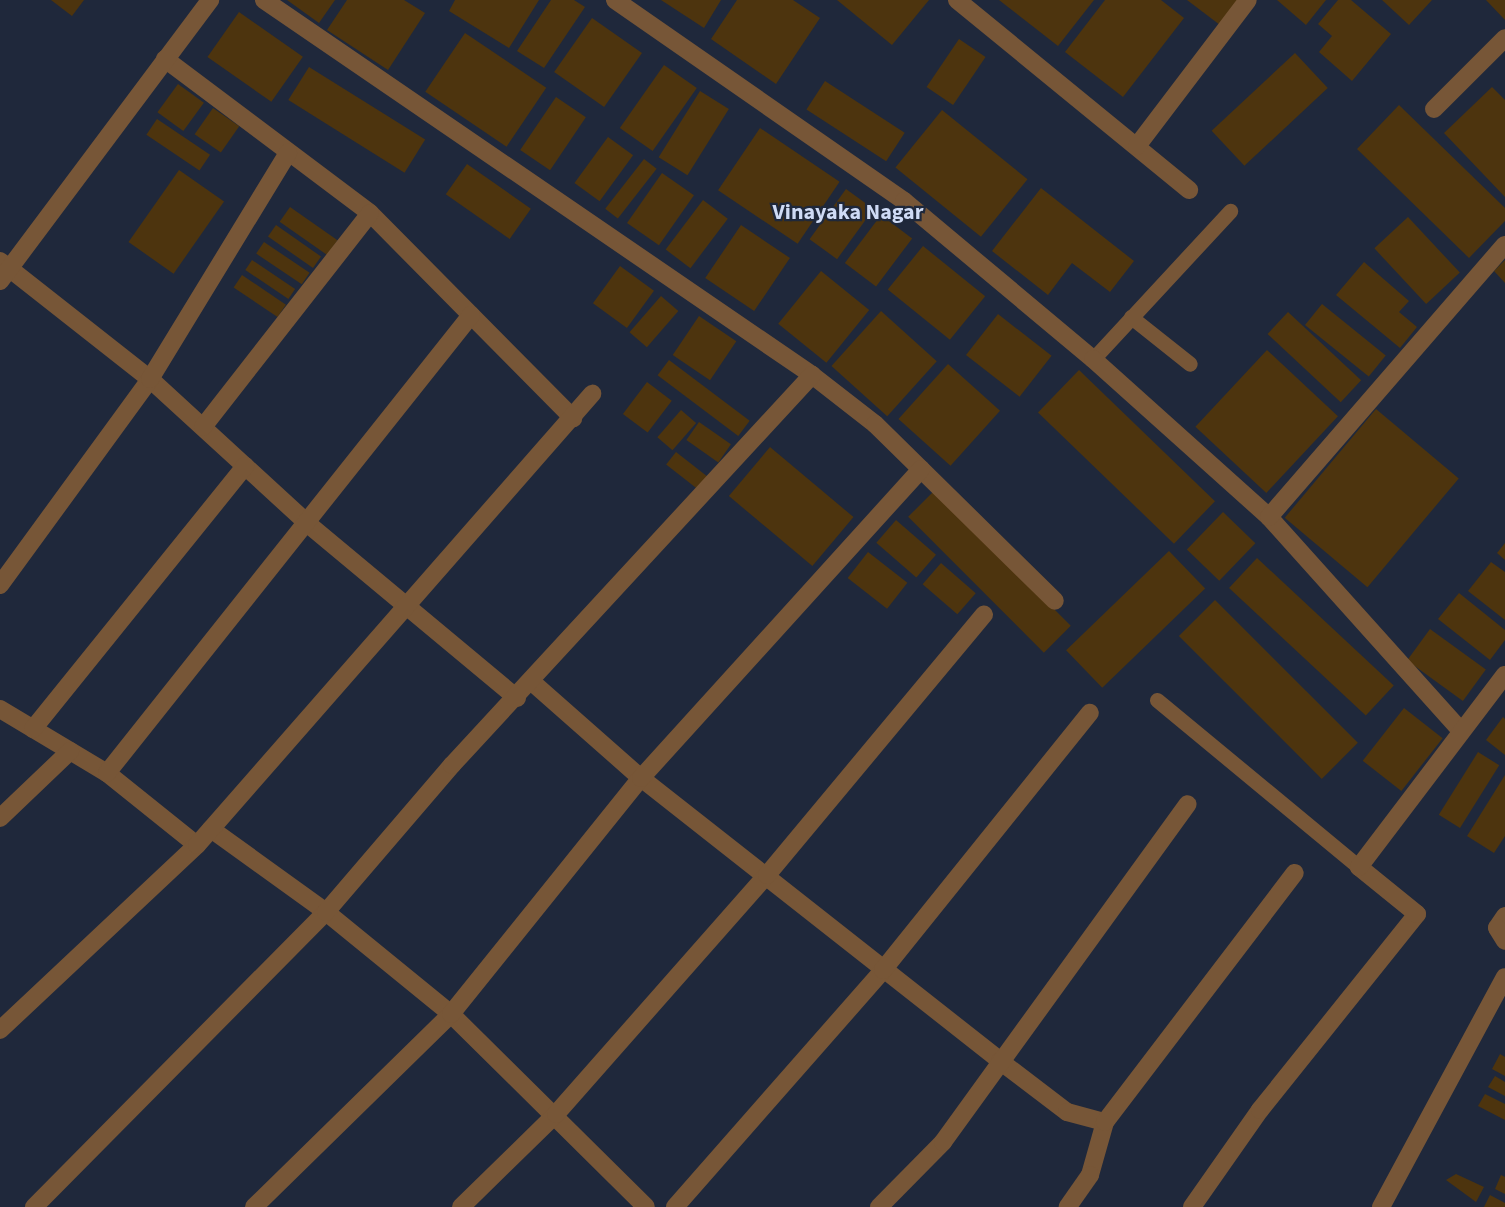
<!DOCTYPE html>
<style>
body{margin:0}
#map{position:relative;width:1505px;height:1207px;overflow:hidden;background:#1f283b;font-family:"Source Sans 3",sans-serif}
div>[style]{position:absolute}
.building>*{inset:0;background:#4d340e;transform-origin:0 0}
.lane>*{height:15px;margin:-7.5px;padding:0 7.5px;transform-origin:7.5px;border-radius:7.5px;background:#775637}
.street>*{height:18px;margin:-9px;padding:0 9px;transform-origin:9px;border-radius:9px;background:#775637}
span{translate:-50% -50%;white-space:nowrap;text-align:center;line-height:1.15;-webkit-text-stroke:4.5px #1f283b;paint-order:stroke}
.neighbourhood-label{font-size:22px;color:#cfdbf5;font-weight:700}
</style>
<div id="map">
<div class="building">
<div style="clip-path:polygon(51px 0,84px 0,72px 16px)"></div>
<div style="clip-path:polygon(287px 0,335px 0,319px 23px)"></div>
<div style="clip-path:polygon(347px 0,404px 0,425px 13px,388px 70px,327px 30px)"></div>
<div style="clip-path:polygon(455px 0,539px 0,509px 48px,449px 11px)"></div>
<div style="clip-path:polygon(551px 0,574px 0,585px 7px,544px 68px,517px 51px)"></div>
<div style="clip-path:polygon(661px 0,721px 0,704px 28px)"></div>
<div style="clip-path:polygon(737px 0,793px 0,820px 18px,776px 84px,711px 39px)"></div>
<div style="clip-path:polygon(837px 0,929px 0,892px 45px)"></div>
<div style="clip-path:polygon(999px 0,1094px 0,1058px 46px)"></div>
<div style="clip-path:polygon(1105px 0,1161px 0,1184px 18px,1123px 97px,1065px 52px)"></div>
<div style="clip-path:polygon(1187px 0,1240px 0,1220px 25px)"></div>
<div style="clip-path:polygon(1277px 0,1326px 0,1306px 25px)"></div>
<div style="clip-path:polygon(1338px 0,1351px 0,1391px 34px,1352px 81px,1319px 52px,1332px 36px,1318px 24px)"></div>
<div style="clip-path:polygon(1382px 0,1432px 0,1409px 25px)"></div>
<div style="clip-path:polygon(1486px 0,1505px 0,1505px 20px)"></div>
<div style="left:239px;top:12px;width:78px;height:55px;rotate:35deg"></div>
<div style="left:592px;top:18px;width:61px;height:66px;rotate:35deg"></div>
<div style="left:465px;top:33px;width:98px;height:71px;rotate:34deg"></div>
<div style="left:959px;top:39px;width:32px;height:58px;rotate:34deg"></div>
<div style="left:1295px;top:53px;width:48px;height:114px;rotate:47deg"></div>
<div style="left:664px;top:65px;width:40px;height:77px;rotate:35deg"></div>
<div style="left:309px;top:67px;width:137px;height:39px;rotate:32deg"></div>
<div style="left:825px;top:81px;width:95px;height:34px;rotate:33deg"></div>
<div style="left:178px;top:84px;width:32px;height:35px;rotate:36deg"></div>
<div style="clip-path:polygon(1492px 87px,1505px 100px,1505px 197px,1444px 133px)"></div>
<div style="left:700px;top:91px;width:34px;height:78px;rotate:32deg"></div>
<div style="left:556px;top:97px;width:36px;height:64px;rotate:34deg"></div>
<div style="clip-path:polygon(1399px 105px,1505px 208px,1505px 221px,1469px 258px,1357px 149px)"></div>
<div style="left:213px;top:108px;width:32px;height:32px;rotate:35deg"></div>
<div style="left:942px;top:110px;width:110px;height:74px;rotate:39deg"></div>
<div style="left:157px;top:119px;width:64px;height:19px;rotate:34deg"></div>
<div style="left:760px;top:128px;width:96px;height:75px;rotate:34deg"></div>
<div style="left:608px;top:137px;width:31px;height:57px;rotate:36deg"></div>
<div style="left:644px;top:159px;width:16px;height:63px;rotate:38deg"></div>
<div style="left:467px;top:164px;width:78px;height:37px;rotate:35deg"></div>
<div style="left:179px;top:170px;width:55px;height:88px;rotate:35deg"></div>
<div style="left:662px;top:173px;width:39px;height:61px;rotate:35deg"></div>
<div style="clip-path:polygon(1041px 188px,1134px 261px,1110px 292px,1072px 263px,1048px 295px,992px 251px)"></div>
<div style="left:846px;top:189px;width:34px;height:62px;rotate:36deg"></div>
<div style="left:703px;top:200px;width:31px;height:62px;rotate:37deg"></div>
<div style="left:290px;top:207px;width:58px;height:18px;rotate:35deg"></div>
<div style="left:881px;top:215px;width:39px;height:60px;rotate:37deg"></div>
<div style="left:1408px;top:217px;width:76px;height:46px;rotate:47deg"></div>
<div style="left:276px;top:225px;width:55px;height:14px;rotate:35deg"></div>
<div style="left:741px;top:225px;width:59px;height:64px;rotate:34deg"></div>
<div style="left:264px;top:242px;width:55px;height:14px;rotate:34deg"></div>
<div style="left:923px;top:246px;width:80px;height:56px;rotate:39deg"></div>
<div style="left:252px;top:260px;width:52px;height:12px;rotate:34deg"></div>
<div style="clip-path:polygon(1505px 260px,1505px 283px,1494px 271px)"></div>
<div style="clip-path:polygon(1364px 262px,1409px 301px,1399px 312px,1417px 327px,1400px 348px,1336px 295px)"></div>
<div style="left:620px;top:266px;width:42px;height:46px;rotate:36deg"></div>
<div style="left:821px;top:271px;width:62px;height:68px;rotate:39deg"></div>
<div style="left:242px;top:275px;width:53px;height:15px;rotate:34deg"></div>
<div style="left:661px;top:296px;width:23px;height:48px;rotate:41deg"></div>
<div style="left:1322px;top:304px;width:82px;height:27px;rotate:39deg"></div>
<div style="left:881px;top:311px;width:75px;height:74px;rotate:42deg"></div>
<div style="left:1288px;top:312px;width:100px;height:30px;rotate:43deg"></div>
<div style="left:998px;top:314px;width:68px;height:52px;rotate:38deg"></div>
<div style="left:699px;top:316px;width:45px;height:47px;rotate:34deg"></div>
<div style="left:1267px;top:350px;width:97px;height:105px;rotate:43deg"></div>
<div style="left:669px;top:360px;width:101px;height:19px;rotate:37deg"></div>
<div style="left:948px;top:364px;width:70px;height:74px;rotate:42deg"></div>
<div style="left:1079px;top:370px;width:189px;height:59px;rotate:44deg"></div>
<div style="left:647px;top:382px;width:31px;height:40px;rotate:37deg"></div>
<div style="left:1376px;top:409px;width:108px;height:142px;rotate:40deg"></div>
<div style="left:681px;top:410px;width:20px;height:36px;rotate:41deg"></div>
<div style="left:699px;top:422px;width:39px;height:22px;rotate:35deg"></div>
<div style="left:770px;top:447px;width:109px;height:64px;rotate:40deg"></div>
<div style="left:676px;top:452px;width:41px;height:16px;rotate:38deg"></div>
<div style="left:935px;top:490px;width:192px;height:38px;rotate:45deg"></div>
<div style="left:1223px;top:512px;width:45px;height:52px;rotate:44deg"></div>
<div style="left:896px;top:520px;width:53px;height:30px;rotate:41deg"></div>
<div style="clip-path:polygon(1505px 543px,1505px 560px,1497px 553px)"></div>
<div style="left:1169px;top:551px;width:52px;height:143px;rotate:46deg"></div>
<div style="left:868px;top:552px;width:50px;height:33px;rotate:38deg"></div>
<div style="left:1257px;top:558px;width:187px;height:41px;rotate:43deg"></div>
<div style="clip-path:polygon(1491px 562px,1505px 572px,1505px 620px,1468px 591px)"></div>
<div style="left:941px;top:563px;width:46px;height:28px;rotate:41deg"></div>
<div style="clip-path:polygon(1459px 593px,1505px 630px,1505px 640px,1490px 660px,1438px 619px)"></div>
<div style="left:1215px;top:600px;width:202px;height:51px;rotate:45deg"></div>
<div style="left:1430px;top:629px;width:69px;height:39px;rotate:36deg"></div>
<div style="left:1404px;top:708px;width:49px;height:67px;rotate:38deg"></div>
<div style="clip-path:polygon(1503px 717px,1505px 719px,1505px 755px,1486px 740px)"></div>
<div style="left:1478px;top:752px;width:25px;height:74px;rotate:32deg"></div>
<div style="clip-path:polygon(1505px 775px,1505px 836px,1494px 853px,1467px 836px)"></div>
<div style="clip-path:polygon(1500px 1054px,1505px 1057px,1505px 1076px,1492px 1069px)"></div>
<div style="clip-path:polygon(1495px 1076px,1505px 1082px,1505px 1096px,1488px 1087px)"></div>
<div style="clip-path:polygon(1485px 1094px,1505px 1104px,1505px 1120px,1478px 1106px)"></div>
<div style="clip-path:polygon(1456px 1174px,1484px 1187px,1476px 1202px,1446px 1180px)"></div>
<div style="clip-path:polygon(1501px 1175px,1505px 1177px,1505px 1194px,1495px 1189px)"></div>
<div style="clip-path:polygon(1490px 1195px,1505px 1203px,1505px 1207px,1484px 1207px)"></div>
</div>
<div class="lane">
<div style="left:1131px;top:317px;width:75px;rotate:38.5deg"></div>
<div style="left:1093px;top:359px;width:202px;rotate:-47.2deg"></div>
<div style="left:1157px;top:700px;width:262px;rotate:39.6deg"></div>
</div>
<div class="street">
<div style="left:264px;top:0;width:664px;rotate:34.38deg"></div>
<div style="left:812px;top:375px;width:80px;rotate:37.9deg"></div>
<div style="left:875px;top:424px;width:252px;rotate:44.5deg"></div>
<div style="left:615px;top:0;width:352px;rotate:34.8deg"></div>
<div style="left:904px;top:201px;width:246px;rotate:39.9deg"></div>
<div style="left:1093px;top:359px;width:237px;rotate:41.9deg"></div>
<div style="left:1269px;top:517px;width:288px;rotate:48.1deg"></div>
<div style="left:957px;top:0;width:300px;rotate:39.3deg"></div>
<div style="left:165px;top:59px;width:256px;rotate:36.9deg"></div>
<div style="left:370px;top:213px;width:289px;rotate:45.3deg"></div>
<div style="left:1434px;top:109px;width:100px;rotate:-45deg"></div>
<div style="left:1137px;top:146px;width:183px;rotate:-52.8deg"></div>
<div style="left:0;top:261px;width:191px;rotate:38.2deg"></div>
<div style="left:150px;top:379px;width:214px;rotate:42.5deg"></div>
<div style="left:308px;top:524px;width:272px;rotate:39.8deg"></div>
<div style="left:0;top:281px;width:351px;rotate:-53.2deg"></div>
<div style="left:203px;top:427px;width:271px;rotate:-52deg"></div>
<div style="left:1269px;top:517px;width:360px;rotate:-49.1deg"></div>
<div style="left:0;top:585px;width:255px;rotate:-53.9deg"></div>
<div style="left:150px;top:379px;width:265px;rotate:-58.6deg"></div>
<div style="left:532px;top:682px;width:145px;rotate:41.4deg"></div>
<div style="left:641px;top:778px;width:457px;rotate:38.2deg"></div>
<div style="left:1000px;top:1061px;width:84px;rotate:37.3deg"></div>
<div style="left:1067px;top:1112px;width:39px;rotate:15deg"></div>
<div style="left:1105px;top:1122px;width:55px;rotate:105.8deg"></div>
<div style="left:1090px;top:1175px;width:39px;rotate:125deg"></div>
<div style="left:0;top:709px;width:125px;rotate:30.9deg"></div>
<div style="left:107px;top:773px;width:115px;rotate:38.7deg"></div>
<div style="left:33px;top:729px;width:338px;rotate:-51.1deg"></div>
<div style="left:107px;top:773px;width:585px;rotate:-51.52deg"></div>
<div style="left:0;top:818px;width:97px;rotate:-43.7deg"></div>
<div style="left:211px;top:829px;width:142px;rotate:35.8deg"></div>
<div style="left:326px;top:912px;width:161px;rotate:39.2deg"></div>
<div style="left:451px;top:1014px;width:274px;rotate:44.7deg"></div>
<div style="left:1505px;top:916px;width:14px;rotate:124deg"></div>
<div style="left:1497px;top:928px;width:15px;rotate:58deg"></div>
<div style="left:0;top:1030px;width:270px;rotate:-43.2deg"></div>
<div style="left:197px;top:845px;width:600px;rotate:-48.79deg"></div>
<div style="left:1105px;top:1122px;width:313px;rotate:-52.7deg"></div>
<div style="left:34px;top:1207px;width:415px;rotate:-45.3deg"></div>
<div style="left:326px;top:912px;width:194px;rotate:-49.4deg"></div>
<div style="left:452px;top:765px;width:531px;rotate:-47.29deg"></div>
<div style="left:254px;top:1207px;width:276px;rotate:-44.4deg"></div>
<div style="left:451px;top:1014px;width:303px;rotate:-51.2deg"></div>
<div style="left:641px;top:778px;width:417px;rotate:-47.8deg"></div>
<div style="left:461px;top:1207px;width:133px;rotate:-44.4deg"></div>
<div style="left:556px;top:1114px;width:319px;rotate:-48.6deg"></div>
<div style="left:767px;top:875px;width:339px;rotate:-50.2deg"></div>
<div style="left:675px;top:1207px;width:315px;rotate:-48.7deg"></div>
<div style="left:883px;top:970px;width:330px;rotate:-51.2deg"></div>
<div style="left:879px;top:1207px;width:91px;rotate:-45.4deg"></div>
<div style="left:943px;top:1142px;width:417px;rotate:-54.1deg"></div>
<div style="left:1192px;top:1207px;width:118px;rotate:-55deg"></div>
<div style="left:1260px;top:1110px;width:251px;rotate:-51.3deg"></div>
<div style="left:1417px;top:914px;width:75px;rotate:-141deg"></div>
<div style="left:1359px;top:867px;width:241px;rotate:-52.8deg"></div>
<div style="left:1381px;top:1207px;width:261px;rotate:-61.7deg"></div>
</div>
<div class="neighbourhood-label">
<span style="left:848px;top:213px">Vinayaka Nagar</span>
</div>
</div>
